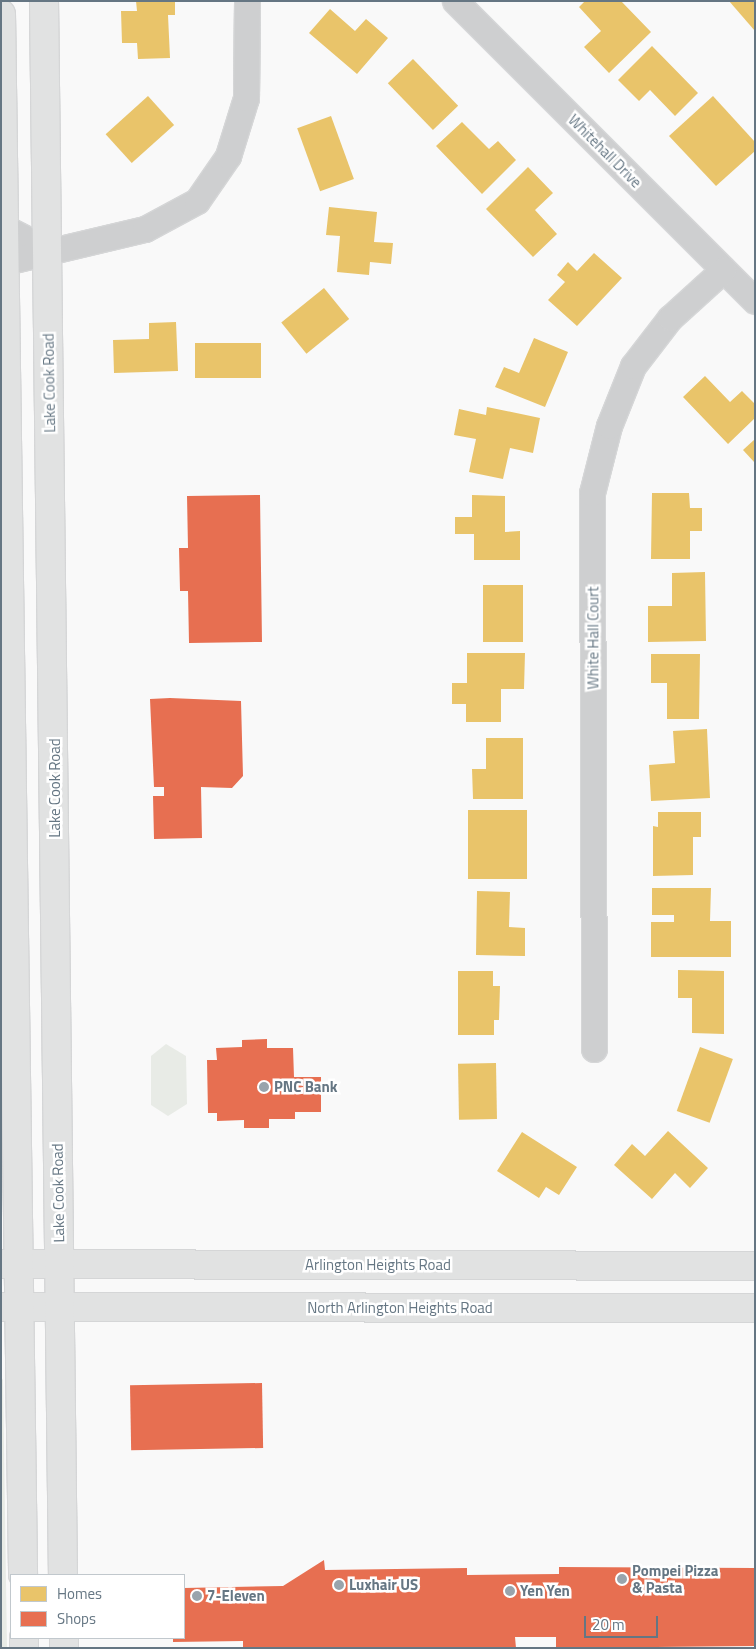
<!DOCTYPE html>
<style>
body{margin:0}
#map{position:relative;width:756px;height:1649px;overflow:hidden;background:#f9f9f9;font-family:"Titillium Web",sans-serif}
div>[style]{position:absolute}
.green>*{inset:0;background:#e8ebe6}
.homes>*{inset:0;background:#e9c46a;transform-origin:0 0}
.shops>*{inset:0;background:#e76f51;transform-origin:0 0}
.roads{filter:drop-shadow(1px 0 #d5d6d7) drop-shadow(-1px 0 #d5d6d7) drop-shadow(0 1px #d5d6d7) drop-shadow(0 -1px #d5d6d7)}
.street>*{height:25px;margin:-12.5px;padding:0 12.5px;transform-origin:12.5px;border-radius:12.5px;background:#cecfd0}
.secondary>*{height:28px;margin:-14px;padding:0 14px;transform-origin:14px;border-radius:14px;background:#e1e2e2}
.primary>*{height:28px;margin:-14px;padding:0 14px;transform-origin:14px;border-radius:14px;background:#e1e2e2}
.dots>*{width:14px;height:14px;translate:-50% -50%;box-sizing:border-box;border:2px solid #fff;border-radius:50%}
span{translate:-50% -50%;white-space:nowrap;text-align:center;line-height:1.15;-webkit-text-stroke:5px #fff;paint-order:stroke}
.street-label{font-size:15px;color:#657683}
.poi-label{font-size:15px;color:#657683;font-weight:700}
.left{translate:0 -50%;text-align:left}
.frame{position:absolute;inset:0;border:2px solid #657683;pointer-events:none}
.legend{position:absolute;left:10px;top:1574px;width:175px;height:65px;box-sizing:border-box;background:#fff;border:1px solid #c1c8cd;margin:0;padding:6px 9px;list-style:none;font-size:15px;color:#657683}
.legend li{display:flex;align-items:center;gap:10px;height:25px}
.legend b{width:25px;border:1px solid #c1c8cd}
.scale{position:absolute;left:584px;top:1616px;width:74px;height:22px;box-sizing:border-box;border:2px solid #657683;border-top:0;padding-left:6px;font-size:15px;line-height:18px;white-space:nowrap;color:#657683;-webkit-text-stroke:4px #fff;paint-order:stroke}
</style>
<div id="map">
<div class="green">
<div style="clip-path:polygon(166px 1044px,186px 1056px,187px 1104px,168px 1116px,151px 1105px,151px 1056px)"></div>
<div style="clip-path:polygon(1px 1377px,3px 1380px,7px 1648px,1px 1648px)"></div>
</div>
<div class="homes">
<div style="clip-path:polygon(136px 1px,175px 1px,175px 15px,168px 15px,170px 58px,138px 59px,137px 43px,122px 43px,121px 11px,137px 11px)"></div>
<div style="clip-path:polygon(585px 1px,621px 1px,651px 32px,609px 73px,584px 47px,601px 31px,579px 7px)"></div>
<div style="clip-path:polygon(729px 1px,755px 1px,755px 31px)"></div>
<div style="clip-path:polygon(330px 9px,355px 31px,366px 19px,388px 38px,357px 74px,309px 33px)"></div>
<div style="clip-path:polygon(652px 46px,698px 93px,675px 116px,650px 90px,639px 101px,618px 80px)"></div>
<div style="left:413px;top:59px;width:65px;height:35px;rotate:46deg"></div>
<div style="left:148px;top:96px;width:39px;height:57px;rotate:48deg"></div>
<div style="clip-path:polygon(713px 96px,755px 142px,755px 151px,716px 186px,669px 136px)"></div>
<div style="left:331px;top:116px;width:67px;height:36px;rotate:70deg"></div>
<div style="clip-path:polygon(462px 122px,489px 149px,498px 141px,516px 160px,482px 194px,436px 146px)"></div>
<div style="clip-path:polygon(528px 167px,553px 193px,535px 210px,557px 234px,533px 257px,486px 209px)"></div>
<div style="clip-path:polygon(329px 207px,377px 212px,374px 242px,393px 243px,391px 264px,370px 262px,369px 275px,337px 272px,340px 236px,326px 235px)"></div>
<div style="clip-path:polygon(594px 253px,622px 278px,577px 326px,548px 300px,565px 282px,557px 275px,568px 262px,577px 271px)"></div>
<div style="left:324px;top:288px;width:40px;height:55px;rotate:51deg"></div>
<div style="clip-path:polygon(176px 322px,178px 371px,114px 373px,113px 340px,149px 339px,149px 323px)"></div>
<div style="clip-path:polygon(534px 338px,568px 352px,545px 407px,495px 387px,504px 367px,519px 373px)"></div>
<div style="left:195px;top:343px;width:66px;height:35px"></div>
<div style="clip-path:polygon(705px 376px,730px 402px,742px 391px,755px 404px,755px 418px,728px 444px,683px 397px)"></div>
<div style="clip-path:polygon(487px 407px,540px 418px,533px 453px,510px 448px,503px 479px,469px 472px,476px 439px,454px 435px,459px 409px,486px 415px)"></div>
<div style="clip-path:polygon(755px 439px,755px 463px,743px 450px)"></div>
<div style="clip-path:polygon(652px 493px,689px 493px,690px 508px,702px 508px,702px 531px,690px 531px,690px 559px,651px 559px)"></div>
<div style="clip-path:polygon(472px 495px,505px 496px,505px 532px,520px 531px,520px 560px,474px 560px,474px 534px,455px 534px,455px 517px,472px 517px)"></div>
<div style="clip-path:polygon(705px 572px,706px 641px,648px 642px,648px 606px,672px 606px,672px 573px)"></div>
<div style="left:483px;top:585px;width:40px;height:57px"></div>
<div style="clip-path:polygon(467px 653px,525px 653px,524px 689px,501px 689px,501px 722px,466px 722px,466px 704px,452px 704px,452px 683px,467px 683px)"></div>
<div style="clip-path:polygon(651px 654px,700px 654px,699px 719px,667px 719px,667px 683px,651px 683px)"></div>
<div style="clip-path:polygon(707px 729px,710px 798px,651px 801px,649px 765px,675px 763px,673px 731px)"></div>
<div style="clip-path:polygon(486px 738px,523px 738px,523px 799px,473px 799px,472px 769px,486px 769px)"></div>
<div style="left:468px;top:810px;width:59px;height:69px"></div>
<div style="clip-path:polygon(658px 812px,701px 812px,701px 837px,693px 837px,693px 875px,653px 876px,653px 826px,658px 827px)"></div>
<div style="clip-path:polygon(652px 888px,711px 888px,710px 921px,731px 921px,731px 957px,651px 957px,651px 922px,674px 922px,674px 915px,652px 915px)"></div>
<div style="clip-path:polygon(477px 891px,510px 892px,509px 927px,525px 928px,525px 956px,476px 955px)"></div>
<div style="clip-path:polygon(678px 970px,724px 971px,724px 1034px,692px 1033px,692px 998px,678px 998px)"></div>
<div style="clip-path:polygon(458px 971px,493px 971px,493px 986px,500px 986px,499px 1020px,494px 1020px,494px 1035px,458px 1035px)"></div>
<div style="left:700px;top:1047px;width:35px;height:68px;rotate:20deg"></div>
<div style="left:496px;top:1063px;width:56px;height:38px;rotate:89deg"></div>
<div style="clip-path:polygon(668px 1131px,708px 1168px,690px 1188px,675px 1173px,652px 1199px,614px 1165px,632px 1144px,645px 1156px)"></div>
<div style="clip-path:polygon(522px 1132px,577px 1167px,559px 1195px,546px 1187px,539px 1198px,497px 1171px)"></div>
</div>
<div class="shops">
<div style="clip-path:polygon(260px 495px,262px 642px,189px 643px,188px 591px,180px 591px,179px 548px,188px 548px,187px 496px)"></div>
<div style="clip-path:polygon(170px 698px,241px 701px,243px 776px,232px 788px,201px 787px,202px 838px,154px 839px,153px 796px,164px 796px,164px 787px,154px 787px,150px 699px)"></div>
<div style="clip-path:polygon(267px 1039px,267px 1048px,293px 1048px,294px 1077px,321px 1077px,321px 1112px,295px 1112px,295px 1119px,269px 1119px,269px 1128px,244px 1128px,244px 1120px,217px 1121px,217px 1113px,208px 1113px,207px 1060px,217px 1060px,216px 1048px,242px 1047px,242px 1040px)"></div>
<div style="left:262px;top:1383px;width:65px;height:132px;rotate:89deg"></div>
<div style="clip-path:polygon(324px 1560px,325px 1570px,467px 1568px,467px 1575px,559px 1574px,559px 1567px,755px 1568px,755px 1646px,556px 1648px,556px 1637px,515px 1637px,516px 1648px,243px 1648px,243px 1641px,173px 1642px,173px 1638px,184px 1638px,184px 1588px,283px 1586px)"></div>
</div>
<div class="roads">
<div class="street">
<div style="left:455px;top:1px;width:424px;rotate:45deg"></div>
<div style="left:1px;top:226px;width:51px;rotate:27.1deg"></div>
<div style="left:1px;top:263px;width:148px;rotate:-13.3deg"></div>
<div style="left:145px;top:229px;width:59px;rotate:-28.3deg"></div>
<div style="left:197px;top:201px;width:55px;rotate:-55.4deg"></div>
<div style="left:228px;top:156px;width:61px;rotate:-72.8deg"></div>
<div style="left:246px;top:98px;width:97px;rotate:-89.4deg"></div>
<div style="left:594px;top:1049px;width:556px;rotate:-90.21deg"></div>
<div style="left:592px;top:493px;width:69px;rotate:-75.8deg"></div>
<div style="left:609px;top:426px;width:65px;rotate:-68.2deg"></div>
<div style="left:633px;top:366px;width:61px;rotate:-52.4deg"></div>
<div style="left:670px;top:318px;width:72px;rotate:-42.2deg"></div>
</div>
<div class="secondary">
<div style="left:1px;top:1264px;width:754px;rotate:0.15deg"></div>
<div style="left:1px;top:1307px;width:754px;rotate:0.08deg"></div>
</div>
<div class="primary">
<div style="left:44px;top:1px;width:1574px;rotate:89.31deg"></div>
<div style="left:1px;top:14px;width:1561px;rotate:89.19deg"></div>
<div style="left:24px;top:1638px;width:10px;rotate:90deg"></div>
<div style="left:64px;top:1638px;width:10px;rotate:90deg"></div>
</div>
</div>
<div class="dots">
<div style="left:264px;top:1087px;background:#99a4ac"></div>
<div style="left:622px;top:1579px;background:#99a4ac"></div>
<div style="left:339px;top:1585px;background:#99a4ac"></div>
<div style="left:510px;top:1591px;background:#99a4ac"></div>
<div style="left:197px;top:1596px;background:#99a4ac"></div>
</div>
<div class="street-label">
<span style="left:605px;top:151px;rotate:45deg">Whitehall Drive</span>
<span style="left:49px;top:383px;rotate:-91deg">Lake Cook Road</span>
<span style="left:593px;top:638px;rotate:-90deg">White Hall Court</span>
<span style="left:55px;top:788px;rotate:-90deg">Lake Cook Road</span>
<span style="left:58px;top:1193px;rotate:-91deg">Lake Cook Road</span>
<span style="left:378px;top:1265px">Arlington Heights Road</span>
<span style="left:400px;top:1308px">North Arlington Heights Road</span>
</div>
<div class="poi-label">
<span class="left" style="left:274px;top:1087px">PNC Bank</span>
<span class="left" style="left:632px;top:1579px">Pompei Pizza<br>&amp; Pasta</span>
<span class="left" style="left:349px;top:1585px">Luxhair US</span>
<span class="left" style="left:520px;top:1591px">Yen Yen</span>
<span class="left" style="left:207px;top:1596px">7-Eleven</span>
</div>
<div class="frame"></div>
<ul class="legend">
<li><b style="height:14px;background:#e9c46a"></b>Homes</li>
<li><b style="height:14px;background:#e76f51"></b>Shops</li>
</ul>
<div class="scale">20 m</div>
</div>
